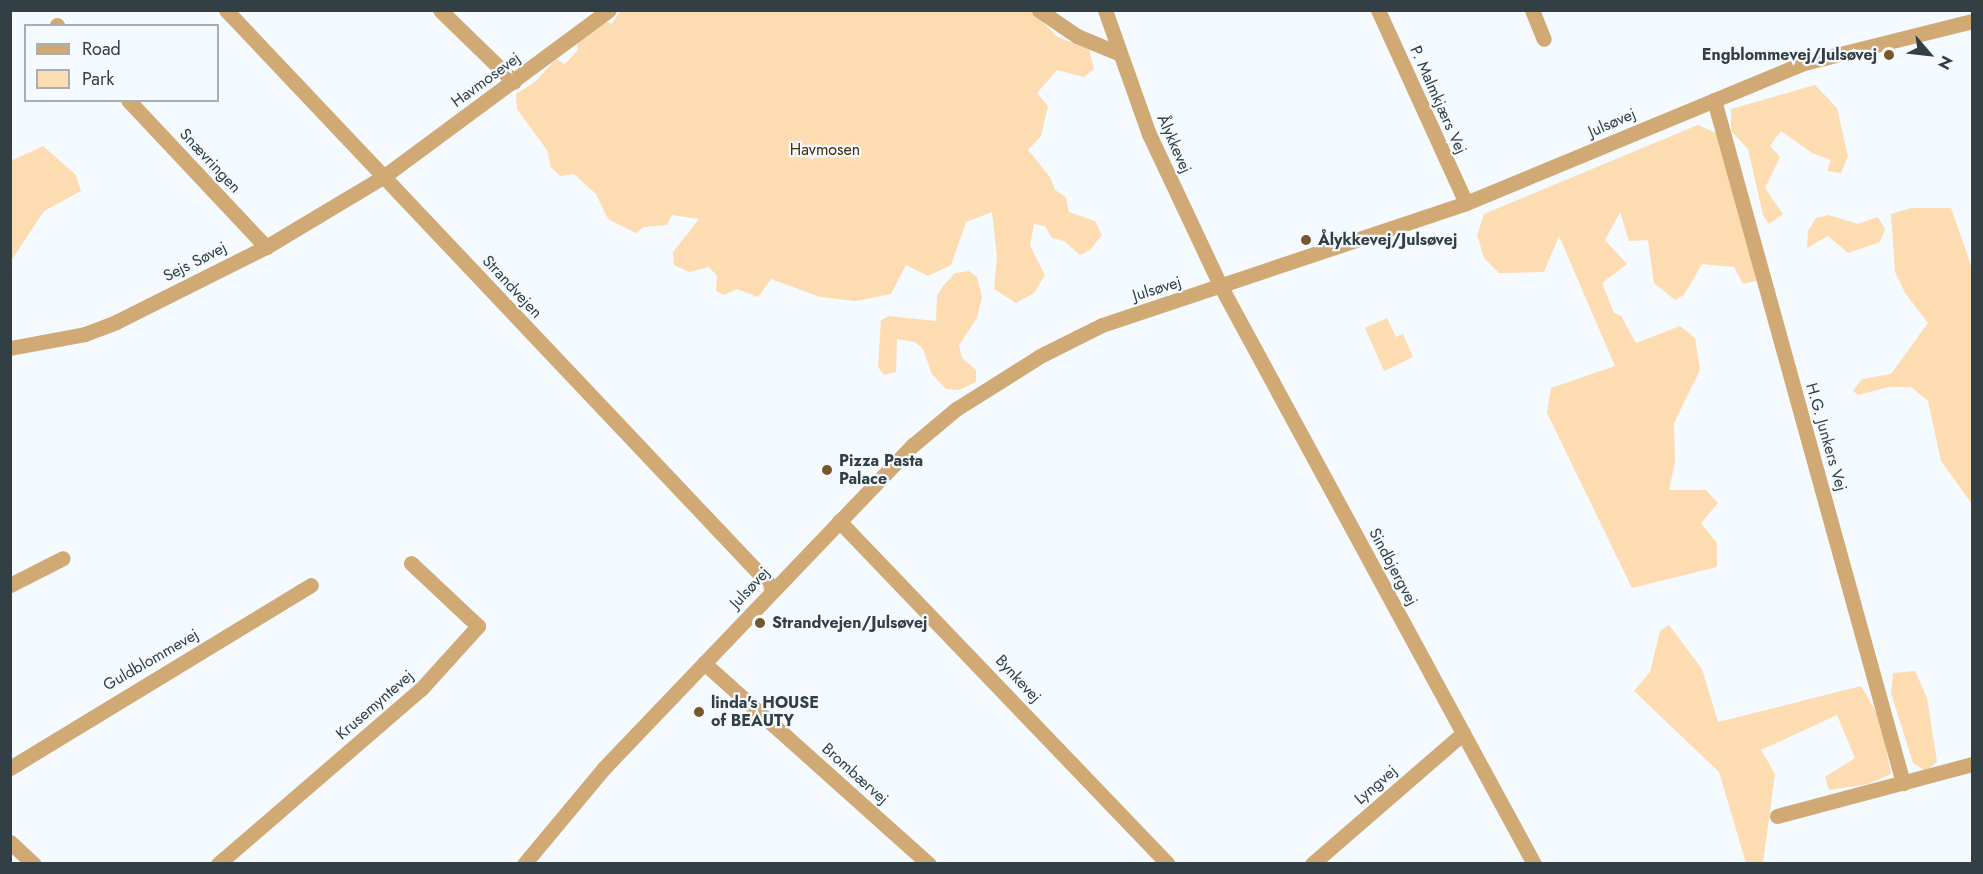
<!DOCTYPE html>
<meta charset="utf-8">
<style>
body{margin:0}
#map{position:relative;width:1983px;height:874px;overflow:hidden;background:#f4fafd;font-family:Jost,sans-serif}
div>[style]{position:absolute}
.green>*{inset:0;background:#fedcb2}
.minor>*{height:15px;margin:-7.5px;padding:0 7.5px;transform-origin:7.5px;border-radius:7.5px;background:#d1a975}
.dots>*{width:16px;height:16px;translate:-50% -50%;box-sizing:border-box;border:3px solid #f4fafd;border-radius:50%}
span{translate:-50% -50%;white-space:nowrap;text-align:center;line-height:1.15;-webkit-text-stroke:4.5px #f4fafd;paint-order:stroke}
.poi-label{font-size:16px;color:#323f44;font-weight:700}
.right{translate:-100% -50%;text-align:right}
.left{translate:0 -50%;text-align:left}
.street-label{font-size:16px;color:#323f44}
.park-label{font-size:16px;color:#452d08}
.frame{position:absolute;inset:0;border:12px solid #323f44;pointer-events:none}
.legend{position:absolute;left:24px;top:24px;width:195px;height:78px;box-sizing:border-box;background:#f4fafd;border:2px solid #a6afb3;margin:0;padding:8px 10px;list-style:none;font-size:18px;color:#323f44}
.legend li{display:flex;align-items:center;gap:12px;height:30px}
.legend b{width:30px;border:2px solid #a6afb3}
.north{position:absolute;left:1899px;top:24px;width:60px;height:60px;-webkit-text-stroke:4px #f4fafd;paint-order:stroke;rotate:118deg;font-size:16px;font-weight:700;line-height:24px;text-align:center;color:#323f44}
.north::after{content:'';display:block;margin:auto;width:21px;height:27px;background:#323f44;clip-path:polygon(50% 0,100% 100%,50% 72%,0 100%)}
</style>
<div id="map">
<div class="green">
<div style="clip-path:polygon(620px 11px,1033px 11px,1057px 37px,1089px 49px,1094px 69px,1084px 77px,1057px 70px,1037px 93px,1048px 106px,1041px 136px,1028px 150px,1050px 177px,1055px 190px,1066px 197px,1069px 212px,1095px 221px,1102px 235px,1090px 250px,1080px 255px,1064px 241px,1052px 238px,1045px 226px,1034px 224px,1030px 246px,1045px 275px,1034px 293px,1016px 303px,994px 289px,997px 257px,992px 212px,966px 222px,951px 265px,928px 276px,906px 265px,891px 294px,856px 301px,820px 297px,771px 279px,758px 297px,737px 289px,724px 295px,716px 291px,717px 276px,709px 267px,689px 272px,674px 265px,673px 252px,699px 219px,672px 215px,667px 225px,644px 227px,636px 233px,608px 219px,596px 194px,574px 174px,560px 176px,551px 167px,547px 150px,517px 109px,516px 94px,536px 81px,556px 59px,565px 64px,578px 50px,576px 40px,605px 21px,612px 24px)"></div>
<div style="clip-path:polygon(1815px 85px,1837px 108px,1848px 156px,1841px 173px,1827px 171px,1831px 160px,1812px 153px,1781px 131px,1770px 146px,1780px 157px,1765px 188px,1783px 214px,1769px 224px,1763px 215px,1748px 149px,1731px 131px,1731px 109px)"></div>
<div style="clip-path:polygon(1698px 125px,1716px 133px,1759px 280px,1743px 284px,1734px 267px,1702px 264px,1684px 295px,1675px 300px,1654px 283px,1648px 240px,1629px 241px,1620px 212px,1605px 240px,1627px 264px,1602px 283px,1614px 313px,1621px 316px,1636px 343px,1680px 326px,1695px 338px,1700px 370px,1674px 423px,1675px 462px,1669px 490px,1706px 490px,1718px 503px,1701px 523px,1717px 543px,1717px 567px,1632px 588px,1547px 413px,1551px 388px,1615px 366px,1559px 236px,1544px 272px,1499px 273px,1484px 258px,1477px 235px,1484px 214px)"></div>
<div style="clip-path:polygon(43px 146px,76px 175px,81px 191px,44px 211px,11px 261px,11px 161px)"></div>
<div style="clip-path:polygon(1911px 208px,1951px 208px,1972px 268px,1972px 504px,1941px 461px,1928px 401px,1911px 387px,1889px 387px,1858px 395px,1853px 391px,1862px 379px,1891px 374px,1928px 323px,1905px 293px,1895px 272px,1891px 214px)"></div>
<div style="clip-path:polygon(1829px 215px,1858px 224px,1878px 217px,1885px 229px,1880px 242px,1848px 253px,1828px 236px,1807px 248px,1808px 231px,1816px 218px)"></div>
<div style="clip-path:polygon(969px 271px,977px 277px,982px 297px,977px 318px,959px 345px,962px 358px,976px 370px,976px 382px,959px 390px,946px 389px,932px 374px,923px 349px,915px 342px,897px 339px,896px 372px,884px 375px,878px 367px,881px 320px,889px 316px,936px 321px,937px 296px,943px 286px,955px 273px)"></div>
<div style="clip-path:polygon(1387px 318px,1396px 337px,1403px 334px,1413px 357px,1384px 371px,1365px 328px)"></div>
<div style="clip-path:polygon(1669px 625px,1702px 669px,1718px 722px,1861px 686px,1880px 718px,1891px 774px,1868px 784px,1829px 790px,1825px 777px,1855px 758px,1837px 715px,1761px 750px,1775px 774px,1763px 863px,1746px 863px,1719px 772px,1634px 691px,1650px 672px,1660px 631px)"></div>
<div style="clip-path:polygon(1915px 671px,1927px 698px,1937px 762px,1926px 771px,1913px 763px,1891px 693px,1893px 673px)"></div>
</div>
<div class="minor">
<div style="left:226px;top:10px;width:797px;rotate:46.58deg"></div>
<div style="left:440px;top:10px;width:103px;rotate:44.2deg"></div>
<div style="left:1039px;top:10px;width:46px;rotate:34.4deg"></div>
<div style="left:1077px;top:36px;width:44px;rotate:22.5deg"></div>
<div style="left:1105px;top:10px;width:132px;rotate:70.5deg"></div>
<div style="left:1149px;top:134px;width:169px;rotate:64.8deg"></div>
<div style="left:1221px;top:287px;width:656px;rotate:61.52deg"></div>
<div style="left:1378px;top:10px;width:212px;rotate:65.5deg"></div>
<div style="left:1532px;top:10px;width:31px;rotate:68deg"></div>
<div style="left:57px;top:25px;width:1px;rotate:90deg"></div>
<div style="left:128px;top:100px;width:202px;rotate:46.8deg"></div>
<div style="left:1714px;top:100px;width:709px;rotate:74.53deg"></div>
<div style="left:10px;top:348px;width:76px;rotate:-10.6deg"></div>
<div style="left:85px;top:334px;width:33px;rotate:-21deg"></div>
<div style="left:116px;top:322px;width:168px;rotate:-26.6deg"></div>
<div style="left:266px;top:247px;width:136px;rotate:-30.9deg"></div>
<div style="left:383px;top:177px;width:281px;rotate:-36.5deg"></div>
<div style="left:839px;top:521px;width:475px;rotate:46.2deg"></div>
<div style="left:10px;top:585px;width:59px;rotate:-27deg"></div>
<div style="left:704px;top:663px;width:302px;rotate:41.8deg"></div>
<div style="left:10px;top:768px;width:352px;rotate:-31.3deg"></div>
<div style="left:1777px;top:816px;width:202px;rotate:-14.9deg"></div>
<div style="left:10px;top:842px;width:33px;rotate:43deg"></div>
<div style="left:218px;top:864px;width:268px;rotate:-40.8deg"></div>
<div style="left:421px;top:689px;width:85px;rotate:-47.9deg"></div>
<div style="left:478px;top:626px;width:92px;rotate:-136.8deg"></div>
<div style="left:524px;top:864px;width:125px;rotate:-50.2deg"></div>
<div style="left:604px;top:768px;width:447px;rotate:-46.3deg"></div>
<div style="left:913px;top:445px;width:56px;rotate:-39.9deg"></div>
<div style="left:956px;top:409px;width:99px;rotate:-32.2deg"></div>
<div style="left:1040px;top:356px;width:69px;rotate:-26.6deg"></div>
<div style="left:1102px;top:325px;width:384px;rotate:-18.5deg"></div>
<div style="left:1466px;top:203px;width:366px;rotate:-22.5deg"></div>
<div style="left:1804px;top:63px;width:173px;rotate:-14deg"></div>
<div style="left:1312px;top:864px;width:200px;rotate:-40.9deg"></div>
</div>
<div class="dots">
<div style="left:1889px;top:55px;background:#77582d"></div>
<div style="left:1306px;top:240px;background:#77582d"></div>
<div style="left:827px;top:470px;background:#77582d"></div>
<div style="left:760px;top:623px;background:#77582d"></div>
<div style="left:699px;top:712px;background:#77582d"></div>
</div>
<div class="poi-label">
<span class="right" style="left:1877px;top:55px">Engblommevej/Julsøvej</span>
<span class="left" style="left:1318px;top:240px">Ålykkevej/Julsøvej</span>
<span class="left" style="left:839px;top:470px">Pizza Pasta<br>Palace</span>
<span class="left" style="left:772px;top:623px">Strandvejen/Julsøvej</span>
<span class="left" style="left:711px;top:712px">linda's HOUSE<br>of BEAUTY</span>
</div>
<div class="street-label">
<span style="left:486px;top:80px;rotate:-36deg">Havmosevej</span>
<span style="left:1438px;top:100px;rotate:66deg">P. Malmkjærs Vej</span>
<span style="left:1612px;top:123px;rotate:-23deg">Julsøvej</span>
<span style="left:1174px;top:144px;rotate:66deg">Ålykkevej</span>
<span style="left:210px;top:161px;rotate:47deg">Snævringen</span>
<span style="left:195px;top:262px;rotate:-27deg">Sejs Søvej</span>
<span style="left:512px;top:287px;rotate:47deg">Strandvejen</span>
<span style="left:1157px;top:289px;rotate:-17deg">Julsøvej</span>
<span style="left:1826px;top:437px;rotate:74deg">H.G. Junkers Vej</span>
<span style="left:1393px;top:567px;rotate:62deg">Sindbjergvej</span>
<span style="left:750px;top:588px;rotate:-47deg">Julsøvej</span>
<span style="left:151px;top:660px;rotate:-30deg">Guldblommevej</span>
<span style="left:1018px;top:679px;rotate:47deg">Bynkevej</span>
<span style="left:375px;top:705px;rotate:-41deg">Krusemyntevej</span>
<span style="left:855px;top:774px;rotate:42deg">Brombærvej</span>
<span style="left:1376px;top:785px;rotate:-41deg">Lyngvej</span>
</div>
<div class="park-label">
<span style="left:825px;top:150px">Havmosen</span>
</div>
<div class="frame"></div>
<ul class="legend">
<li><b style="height:8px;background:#d1a975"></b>Road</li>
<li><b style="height:16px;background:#fedcb2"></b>Park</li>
</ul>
<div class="north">N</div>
</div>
